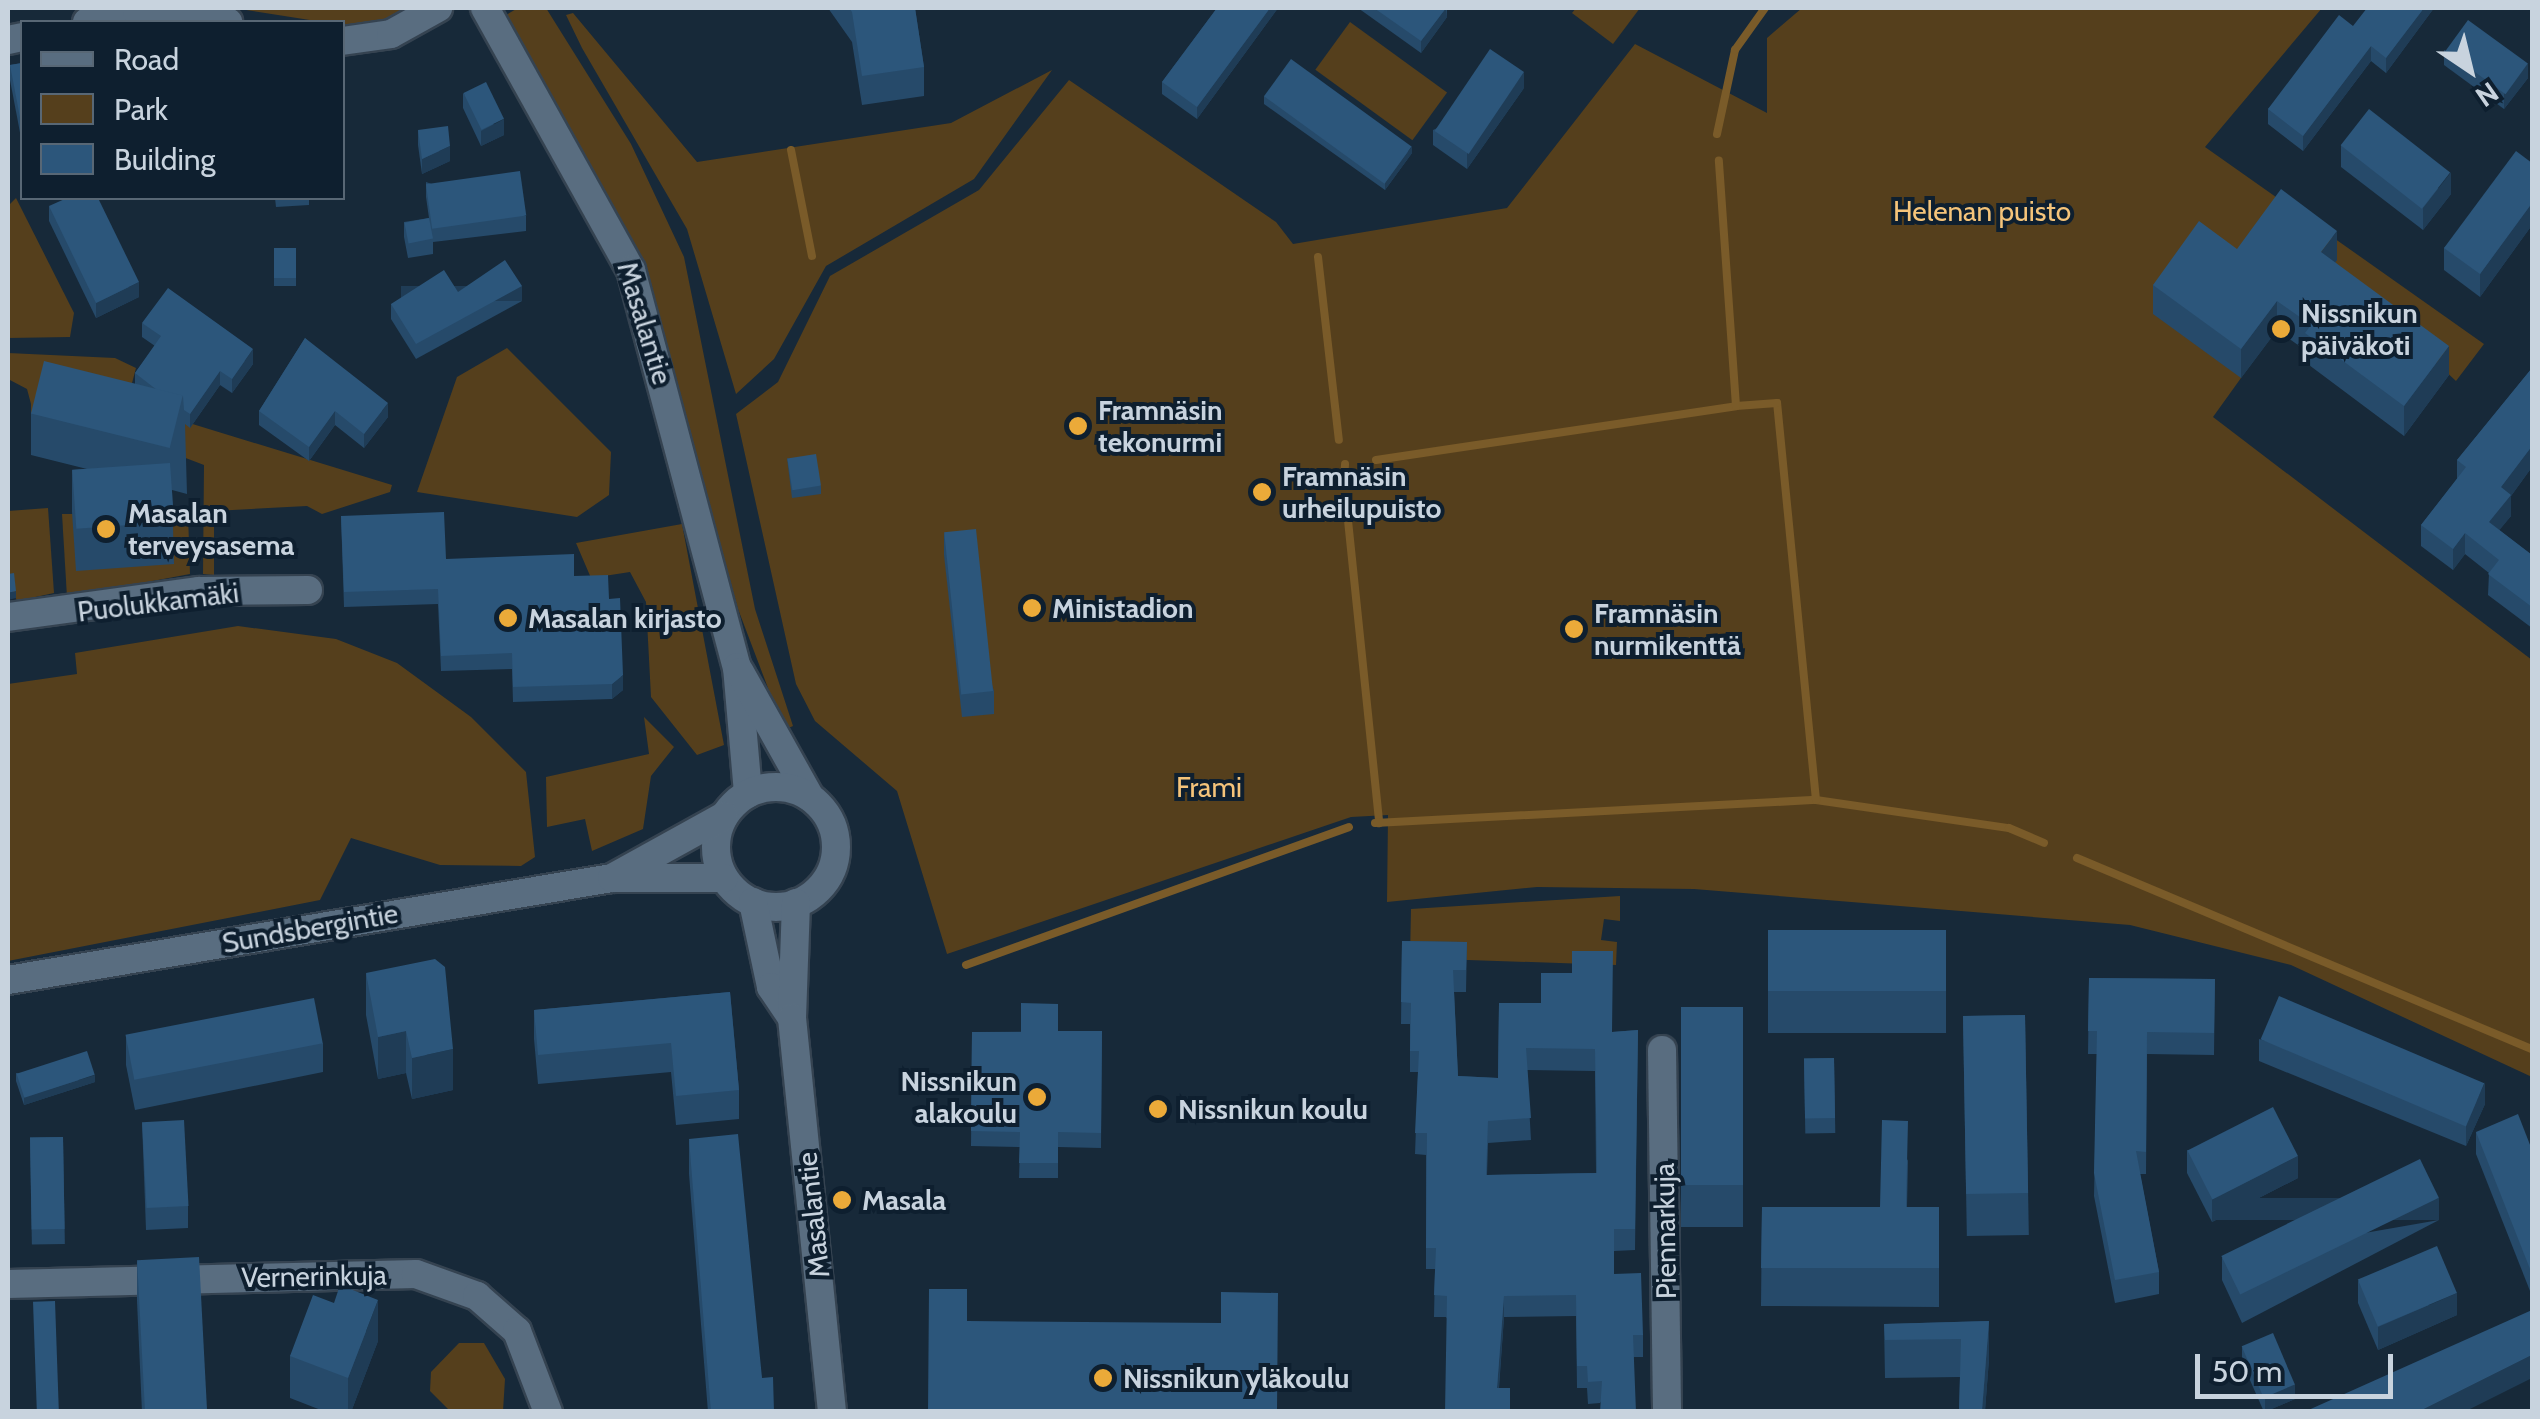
<!DOCTYPE html>
<meta charset="utf-8">
<style>
body{margin:0}
#map{position:relative;width:2540px;height:1419px;overflow:hidden;background:#172939;font-family:Cabin,sans-serif}
div>[style]{position:absolute}
.green>*{inset:0;background:#553f1c;transform-origin:0 0}
.stream>*{height:8px;margin:-4px;padding:0 4px;transform-origin:4px;border-radius:4px;background:#7a5b29}
.roads{filter:drop-shadow(2px 0 #354351) drop-shadow(-2px 0 #354351) drop-shadow(0 2px #354351) drop-shadow(0 -2px #354351)}
.minor>*{height:28px;margin:-14px;padding:0 14px;transform-origin:14px;border-radius:14px;background:#596d80}
.tertiary>*{height:28px;margin:-14px;padding:0 14px;transform-origin:14px;border-radius:14px;background:#596d80}
.tertiary>.ring{margin:-14px;padding:0;box-sizing:content-box;background:none;border:28px solid #596d80;border-radius:50%}
.secondary>*{height:28px;margin:-14px;padding:0 14px;transform-origin:14px;border-radius:14px;background:#596d80}
.wall>*{inset:0;background:#264a6a;transform-origin:0 0}
.shaded-wall>*{inset:0;background:#1f3c56;transform-origin:0 0}
.building>*{inset:0;background:#2c567b;transform-origin:0 0}
.dots>*{width:28px;height:28px;translate:-50% -50%;box-sizing:border-box;border:5px solid #0e1f2f;border-radius:50%}
span{translate:-50% -50%;white-space:nowrap;text-align:center;line-height:1.15;-webkit-text-stroke:8px #0e1f2f;paint-order:stroke}
.park-label{font-size:28px;color:#f5c47a}
.poi-label{font-size:28px;color:#c8d3de;font-weight:700}
.left{translate:0 -50%;text-align:left}
.right{translate:-100% -50%;text-align:right}
.street-label{font-size:28px;color:#c8d3de}
.frame{position:absolute;inset:0;border:10px solid #c8d3de;pointer-events:none}
.legend{position:absolute;left:20px;top:20px;width:325px;height:180px;box-sizing:border-box;background:#0e1f2f;border:2px solid #586775;margin:0;padding:12px 18px;list-style:none;font-size:30px;color:#c8d3de}
.legend li{display:flex;align-items:center;gap:20px;height:50px}
.legend b{width:50px;border:2px solid #586775}
.north{position:absolute;left:2420px;top:20px;width:100px;height:100px;-webkit-text-stroke:8px #0e1f2f;paint-order:stroke;rotate:145deg;font-size:28px;font-weight:700;line-height:40px;text-align:center;color:#c8d3de}
.north::after{content:'';display:block;margin:auto;width:35px;height:45px;background:#c8d3de;clip-path:polygon(50% 0,100% 100%,50% 72%,0 100%)}
.scale{position:absolute;left:2195px;top:1354px;width:198px;height:45px;box-sizing:border-box;border:5px solid #c8d3de;border-top:0;padding-left:12px;font-size:30px;line-height:35px;white-space:nowrap;color:#c8d3de;-webkit-text-stroke:8px #0e1f2f;paint-order:stroke}
</style>
<div id="map">
<div class="green">
<div style="clip-path:polygon(233px 8px,412px 8px,386px 23px,348px 26px)"></div>
<div style="clip-path:polygon(518px 8px,546px 8px,631px 144px,684px 257px,755px 609px,793px 726px,784px 730px,738px 609px,640px 253px,506px 15px)"></div>
<div style="clip-path:polygon(1576px 8px,1640px 8px,1613px 44px,1572px 13px)"></div>
<div style="clip-path:polygon(1802px 8px,2322px 8px,2205px 147px,2484px 344px,2456px 381px,2281px 219px,2241px 378px,2213px 417px,2532px 660px,2532px 1077px,2291px 965px,2130px 925px,1694px 889px,1537px 887px,1387px 902px,1388px 815px,1351px 817px,947px 954px,897px 791px,815px 721px,796px 684px,736px 414px,778px 382px,830px 276px,979px 190px,1069px 80px,1276px 222px,1293px 244px,1507px 208px,1635px 44px,1767px 113px,1767px 38px)"></div>
<div style="clip-path:polygon(573px 13px,697px 162px,951px 123px,1052px 70px,974px 179px,826px 266px,774px 359px,736px 394px,687px 229px,582px 48px,566px 15px)"></div>
<div style="left:1350px;top:22px;width:120px;height:59px;rotate:36deg"></div>
<div style="clip-path:polygon(16px 198px,74px 313px,70px 337px,8px 338px,8px 206px)"></div>
<div style="clip-path:polygon(507px 348px,611px 452px,609px 495px,577px 517px,417px 492px,457px 377px)"></div>
<div style="clip-path:polygon(8px 353px,115px 358px,136px 368px,131px 387px,186px 422px,392px 485px,390px 492px,322px 514px,307px 506px,214px 511px,214px 575px,203px 574px,204px 465px,44px 404px,31px 455px,31px 404px,27px 389px,8px 379px)"></div>
<div style="clip-path:polygon(48px 508px,54px 593px,17px 601px,8px 581px,8px 511px)"></div>
<div style="clip-path:polygon(62px 514px,188px 514px,190px 574px,67px 597px)"></div>
<div style="clip-path:polygon(682px 524px,724px 745px,697px 755px,651px 697px,646px 602px,630px 572px,591px 578px,576px 543px)"></div>
<div style="clip-path:polygon(238px 626px,336px 639px,397px 663px,471px 717px,526px 772px,535px 857px,521px 866px,440px 865px,351px 838px,320px 900px,8px 961px,8px 684px,77px 674px,75px 653px)"></div>
<div style="clip-path:polygon(644px 717px,674px 747px,651px 776px,643px 829px,592px 851px,585px 819px,547px 827px,546px 777px,649px 754px)"></div>
<div style="clip-path:polygon(1620px 896px,1620px 921px,1604px 919px,1601px 940px,1617px 942px,1616px 965px,1410px 958px,1411px 909px)"></div>
<div style="clip-path:polygon(459px 1343px,484px 1343px,505px 1379px,503px 1411px,450px 1411px,430px 1391px,431px 1372px)"></div>
</div>
<div class="stream">
<div style="left:1717px;top:134px;width:86px;rotate:-77.9deg"></div>
<div style="left:1735px;top:50px;width:52px;rotate:-54.5deg"></div>
<div style="left:791px;top:150px;width:108px;rotate:78.8deg"></div>
<div style="left:1318px;top:257px;width:184px;rotate:83.5deg"></div>
<div style="left:1376px;top:460px;width:364px;rotate:-8.5deg"></div>
<div style="left:1344px;top:479px;width:15px;rotate:-86deg"></div>
<div style="left:1346px;top:501px;width:324px;rotate:84.1deg"></div>
<div style="left:1816px;top:800px;width:195px;rotate:8.3deg"></div>
<div style="left:2009px;top:828px;width:38px;rotate:23deg"></div>
<div style="left:1375px;top:823px;width:442px;rotate:-3deg"></div>
<div style="left:1816px;top:800px;width:399px;rotate:-95.6deg"></div>
<div style="left:1777px;top:403px;width:41px;rotate:175.8deg"></div>
<div style="left:1736px;top:406px;width:246px;rotate:-94deg"></div>
<div style="left:2077px;top:858px;width:493px;rotate:22.8deg"></div>
<div style="left:966px;top:965px;width:407px;rotate:-19.8deg"></div>
</div>
<div class="roads">
<div class="minor">
<div style="left:87px;top:22px;width:51px;rotate:-12.4deg"></div>
<div style="left:137px;top:11px;width:92px;rotate:6.9deg"></div>
<div style="left:8px;top:40px;width:14px;rotate:-12deg"></div>
<div style="left:342px;top:41px;width:49px;rotate:-8.1deg"></div>
<div style="left:391px;top:34px;width:54px;rotate:-29deg"></div>
<div style="left:8px;top:617px;width:193px;rotate:-7.8deg"></div>
<div style="left:199px;top:591px;width:109px;rotate:-0.5deg"></div>
<div style="left:1662px;top:1050px;width:362px;rotate:89.2deg"></div>
<div style="left:8px;top:1284px;width:408px;rotate:-1.4deg"></div>
<div style="left:416px;top:1274px;width:65px;rotate:19.8deg"></div>
<div style="left:477px;top:1296px;width:53px;rotate:41.2deg"></div>
<div style="left:517px;top:1331px;width:87px;rotate:69.1deg"></div>
</div>
<div class="tertiary">
<div style="left:485px;top:8px;width:300px;rotate:60.9deg"></div>
<div style="left:631px;top:270px;width:411px;rotate:75.1deg"></div>
<div style="left:737px;top:667px;width:127px;rotate:85deg"></div>
<div style="left:740px;top:672px;width:143px;rotate:60.8deg"></div>
<div class="ring" style="left:716px;top:787px;width:92px;height:92px"></div>
<div style="left:753px;top:902px;width:87px;rotate:78deg"></div>
<div style="left:771px;top:987px;width:37px;rotate:56deg"></div>
<div style="left:796px;top:903px;width:115px;rotate:92deg"></div>
<div style="left:792px;top:1018px;width:396px;rotate:84.2deg"></div>
</div>
<div class="secondary">
<div style="left:612px;top:878px;width:128px;rotate:-29deg"></div>
<div style="left:8px;top:980px;width:613px;rotate:-9.59deg"></div>
<div style="left:612px;top:878px;width:112px"></div>
</div>
</div>
<div class="wall">
<div style="clip-path:polygon(828px 8px,915px 8px,924px 67px,924px 96px,862px 105px,852px 42px)"></div>
<div style="clip-path:polygon(1217px 8px,1278px 8px,1197px 119px,1162px 94px,1162px 82px)"></div>
<div style="clip-path:polygon(1358px 8px,1447px 8px,1447px 17px,1421px 53px)"></div>
<div style="clip-path:polygon(2434px 8px,2386px 73px,2371px 61px,2303px 151px,2268px 124px,2268px 109px,2353px 26px)"></div>
<div style="clip-path:polygon(2444px 50px,2528px 78px,2504px 109px,2444px 65px)"></div>
<div style="clip-path:polygon(22px 63px,22px 143px,10px 80px,10px 65px)"></div>
<div style="clip-path:polygon(1524px 88px,1467px 169px,1433px 145px,1433px 130px)"></div>
<div style="clip-path:polygon(463px 93px,504px 135px,481px 146px,463px 108px)"></div>
<div style="clip-path:polygon(1264px 96px,1412px 153px,1385px 190px,1264px 104px)"></div>
<div style="clip-path:polygon(418px 130px,450px 161px,422px 174px,418px 145px)"></div>
<div style="clip-path:polygon(2341px 145px,2451px 194px,2423px 230px,2341px 167px)"></div>
<div style="clip-path:polygon(2532px 163px,2532px 225px,2480px 297px,2444px 270px,2444px 248px)"></div>
<div style="clip-path:polygon(426px 182px,526px 216px,526px 231px,433px 242px,433px 254px,408px 258px,404px 237px,404px 222px,429px 218px,426px 197px)"></div>
<div style="clip-path:polygon(275px 198px,309px 198px,309px 205px,276px 207px)"></div>
<div style="clip-path:polygon(49px 206px,139px 297px,96px 318px,49px 221px)"></div>
<div style="left:274px;top:248px;width:22px;height:38px"></div>
<div style="clip-path:polygon(2237px 249px,2337px 260px,2335px 262px,2449px 375px,2404px 436px,2305px 362px,2305px 350px,2277px 330px,2241px 378px,2153px 314px,2153px 285px)"></div>
<div style="clip-path:polygon(458px 292px,522px 301px,416px 359px,391px 319px,391px 304px)"></div>
<div style="clip-path:polygon(142px 323px,253px 364px,232px 393px,220px 385px,190px 428px,185px 424px,187px 494px,172px 490px,174px 564px,76px 571px,72px 512px,72px 470px,87px 469px,31px 455px,31px 413px,135px 384px,135px 373px,155px 346px,142px 337px)"></div>
<div style="clip-path:polygon(305px 338px,388px 417px,364px 448px,335px 425px,309px 461px,259px 425px,259px 411px)"></div>
<div style="clip-path:polygon(2532px 368px,2532px 467px,2511px 496px,2511px 516px,2499px 530px,2532px 555px,2532px 628px,2488px 595px,2489px 573px,2465px 554px,2453px 570px,2421px 546px,2421px 525px,2457px 479px,2457px 460px)"></div>
<div style="clip-path:polygon(787px 458px,821px 486px,821px 494px,792px 498px)"></div>
<div style="clip-path:polygon(341px 516px,446px 559px,574px 576px,609px 599px,623px 690px,612px 699px,513px 702px,512px 669px,441px 671px,438px 604px,344px 607px)"></div>
<div style="clip-path:polygon(944px 532px,994px 691px,994px 714px,962px 717px,944px 555px)"></div>
<div style="left:1768px;top:930px;width:178px;height:103px"></div>
<div style="clip-path:polygon(evenodd,1402px 941px,1467px 942px,1466px 992px,1454px 992px,1458px 1076px,1498px 1078px,1499px 1003px,1612px 1032px,1638px 1030px,1635px 1250px,1614px 1251px,1614px 1274px,1643px 1335px,1643px 1357px,1634px 1357px,1600px 1403px,1588px 1404px,1587px 1388px,1577px 1388px,1576px 1316px,1504px 1317px,1499px 1388px,1510px 1412px,1446px 1317px,1434px 1317px,1435px 1269px,1426px 1269px,1426px 1155px,1415px 1154px,1418px 1072px,1410px 1072px,1410px 1024px,1401px 1024px,1402px 941px,1527px 1070px,1595px 1071px,1596px 1173px,1487px 1175px,1488px 1143px,1531px 1140px,1527px 1070px)"></div>
<div style="clip-path:polygon(366px 973px,453px 1090px,412px 1099px,406px 1073px,378px 1079px,366px 1015px)"></div>
<div style="clip-path:polygon(2089px 978px,2215px 979px,2214px 1055px,2147px 1054px,2146px 1174px,2140px 1174px,2159px 1272px,2159px 1294px,2115px 1303px,2094px 1196px,2097px 1054px,2088px 1054px)"></div>
<div style="clip-path:polygon(730px 992px,739px 1090px,739px 1119px,676px 1125px,671px 1072px,538px 1084px,534px 1039px,534px 1010px)"></div>
<div style="left:1743px;top:1007px;width:220px;height:62px;rotate:90deg"></div>
<div style="left:2025px;top:1015px;width:220px;height:62px;rotate:89deg"></div>
<div style="clip-path:polygon(1102px 1031px,1101px 1148px,1058px 1147px,1058px 1178px,1019px 1178px,1020px 1147px,971px 1146px,972px 1032px)"></div>
<div style="clip-path:polygon(126px 1036px,323px 1043px,323px 1072px,135px 1110px,126px 1065px)"></div>
<div style="clip-path:polygon(2259px 1039px,2485px 1104px,2466px 1146px,2259px 1061px)"></div>
<div style="left:1834px;top:1058px;width:75px;height:30px;rotate:89deg"></div>
<div style="clip-path:polygon(16px 1073px,95px 1082px,24px 1105px,16px 1081px)"></div>
<div style="clip-path:polygon(142px 1122px,188px 1206px,188px 1228px,146px 1230px)"></div>
<div style="clip-path:polygon(2476px 1132px,2532px 1150px,2532px 1296px,2476px 1154px)"></div>
<div style="left:63px;top:1137px;width:107px;height:33px;rotate:89deg"></div>
<div style="clip-path:polygon(689px 1139px,762px 1378px,774px 1412px,708px 1412px,689px 1174px)"></div>
<div style="clip-path:polygon(2187px 1150px,2298px 1178px,2212px 1222px,2187px 1173px)"></div>
<div style="clip-path:polygon(1908px 1159px,1907px 1207px,1939px 1207px,1939px 1307px,1761px 1306px,1762px 1207px,1880px 1207px)"></div>
<div style="clip-path:polygon(2439px 1220px,2242px 1323px,2222px 1280px,2222px 1258px)"></div>
<div style="clip-path:polygon(137px 1260px,206px 1412px,142px 1412px,137px 1301px)"></div>
<div style="clip-path:polygon(2358px 1281px,2457px 1315px,2378px 1350px,2358px 1303px)"></div>
<div style="clip-path:polygon(334px 1303px,378px 1341px,351px 1412px,326px 1412px,290px 1398px,290px 1356px)"></div>
<div style="clip-path:polygon(1989px 1321px,1989px 1359px,1985px 1410px,1959px 1412px,1960px 1377px,1885px 1378px,1884px 1324px)"></div>
<div style="clip-path:polygon(2242px 1347px,2295px 1399px,2264px 1412px,2242px 1362px)"></div>
</div>
<div class="shaded-wall">
<div style="clip-path:polygon(1270px 8px,1278px 8px,1197px 119px,1197px 107px)"></div>
<div style="clip-path:polygon(1446px 8px,1447px 17px,1421px 53px,1421px 41px)"></div>
<div style="clip-path:polygon(2424px 8px,2434px 8px,2386px 73px,2386px 58px)"></div>
<div style="clip-path:polygon(2371px 46px,2371px 61px,2303px 151px,2303px 136px)"></div>
<div style="clip-path:polygon(2528px 63px,2528px 78px,2504px 109px,2504px 94px)"></div>
<div style="clip-path:polygon(1524px 72px,1524px 88px,1467px 169px,1467px 153px)"></div>
<div style="clip-path:polygon(504px 119px,504px 135px,481px 146px,481px 131px)"></div>
<div style="clip-path:polygon(450px 146px,450px 161px,422px 174px,422px 159px)"></div>
<div style="clip-path:polygon(1412px 146px,1412px 153px,1385px 190px,1385px 183px)"></div>
<div style="clip-path:polygon(2451px 172px,2451px 194px,2423px 230px,2423px 208px)"></div>
<div style="clip-path:polygon(2532px 203px,2532px 225px,2480px 297px,2480px 274px)"></div>
<div style="clip-path:polygon(2337px 231px,2337px 260px,2321px 281px,2321px 252px)"></div>
<div style="clip-path:polygon(139px 282px,139px 297px,96px 318px,96px 303px)"></div>
<div style="left:522px;top:286px;width:15px;height:121px;rotate:90deg"></div>
<div style="clip-path:polygon(2277px 301px,2277px 330px,2241px 378px,2241px 349px)"></div>
<div style="clip-path:polygon(2449px 346px,2449px 375px,2404px 436px,2404px 406px)"></div>
<div style="clip-path:polygon(253px 349px,253px 364px,232px 393px,232px 379px)"></div>
<div style="clip-path:polygon(220px 371px,220px 385px,190px 428px,190px 414px)"></div>
<div style="clip-path:polygon(388px 403px,388px 417px,364px 448px,364px 434px)"></div>
<div style="clip-path:polygon(335px 411px,335px 425px,309px 461px,309px 447px)"></div>
<div style="clip-path:polygon(2532px 446px,2532px 467px,2511px 496px,2511px 516px,2489px 543px,2489px 522px,2501px 487px)"></div>
<div style="clip-path:polygon(2465px 533px,2465px 554px,2453px 570px,2453px 549px)"></div>
<div style="clip-path:polygon(16px 591px,16px 598px,8px 600px,8px 593px)"></div>
<div style="clip-path:polygon(623px 675px,623px 690px,612px 699px,612px 684px)"></div>
<div style="clip-path:polygon(406px 1031px,406px 1073px,378px 1079px,378px 1037px)"></div>
<div style="clip-path:polygon(453px 1049px,453px 1090px,412px 1099px,412px 1058px)"></div>
<div style="clip-path:polygon(95px 1075px,95px 1082px,24px 1105px,24px 1097px)"></div>
<div style="clip-path:polygon(2485px 1082px,2485px 1104px,2466px 1146px,2466px 1124px)"></div>
<div style="clip-path:polygon(2298px 1156px,2298px 1178px,2212px 1222px,2212px 1199px)"></div>
<div style="left:2439px;top:1198px;width:22px;height:222px;rotate:90deg"></div>
<div style="clip-path:polygon(2457px 1293px,2457px 1315px,2378px 1350px,2378px 1327px)"></div>
<div style="clip-path:polygon(1504px 1296px,1504px 1317px,1497px 1410px,1497px 1388px)"></div>
<div style="clip-path:polygon(378px 1300px,378px 1341px,351px 1412px,348px 1412px,348px 1378px)"></div>
<div style="clip-path:polygon(1989px 1321px,1989px 1359px,1985px 1412px,1982px 1412px)"></div>
<div style="clip-path:polygon(2532px 1355px,2532px 1378px,2464px 1412px,2418px 1412px)"></div>
<div style="clip-path:polygon(2295px 1384px,2295px 1399px,2265px 1412px,2265px 1397px)"></div>
</div>
<div class="building">
<div style="clip-path:polygon(849px 8px,915px 8px,924px 67px,862px 76px,852px 12px)"></div>
<div style="clip-path:polygon(1217px 8px,1270px 8px,1197px 107px,1162px 82px)"></div>
<div style="clip-path:polygon(1374px 8px,1446px 8px,1421px 41px)"></div>
<div style="clip-path:polygon(2367px 8px,2424px 8px,2386px 58px,2371px 46px,2303px 136px,2268px 109px,2339px 15px,2353px 26px)"></div>
<div style="left:2468px;top:20px;width:74px;height:38px;rotate:36deg"></div>
<div style="left:1490px;top:49px;width:41px;height:99px;rotate:34deg"></div>
<div style="left:1291px;top:59px;width:149px;height:46px;rotate:36deg"></div>
<div style="clip-path:polygon(22px 63px,22px 128px,10px 65px)"></div>
<div style="left:486px;top:82px;width:41px;height:25px;rotate:64deg"></div>
<div style="left:2369px;top:109px;width:103px;height:46px;rotate:38deg"></div>
<div style="clip-path:polygon(448px 126px,450px 146px,422px 159px,418px 130px)"></div>
<div style="clip-path:polygon(2516px 151px,2532px 163px,2532px 203px,2480px 274px,2444px 248px)"></div>
<div style="left:520px;top:171px;width:45px;height:95px;rotate:82deg"></div>
<div style="clip-path:polygon(2281px 189px,2337px 231px,2321px 252px,2449px 346px,2404px 406px,2305px 333px,2311px 325px,2277px 301px,2241px 349px,2153px 285px,2199px 221px,2237px 249px)"></div>
<div style="clip-path:polygon(67px 198px,98px 198px,139px 282px,96px 303px,49px 206px)"></div>
<div style="left:429px;top:218px;width:21px;height:25px;rotate:79deg"></div>
<div style="left:274px;top:248px;width:22px;height:30px"></div>
<div style="clip-path:polygon(505px 260px,522px 286px,416px 344px,391px 304px,444px 270px,458px 292px)"></div>
<div style="clip-path:polygon(168px 288px,253px 349px,232px 379px,220px 371px,190px 414px,184px 410px,183px 396px,157px 390px,135px 373px,161px 336px,142px 323px)"></div>
<div style="clip-path:polygon(305px 338px,388px 403px,364px 434px,335px 411px,309px 447px,259px 411px)"></div>
<div style="left:44px;top:361px;width:143px;height:54px;rotate:14deg"></div>
<div style="clip-path:polygon(2532px 368px,2532px 446px,2501px 487px,2511px 495px,2489px 522px,2532px 555px,2532px 607px,2488px 574px,2499px 560px,2465px 533px,2453px 549px,2421px 525px,2466px 467px,2457px 460px)"></div>
<div style="left:816px;top:454px;width:32px;height:29px;rotate:81deg"></div>
<div style="left:170px;top:463px;width:59px;height:98px;rotate:86deg"></div>
<div style="clip-path:polygon(444px 512px,446px 559px,574px 554px,574px 576px,608px 575px,609px 599px,620px 598px,623px 675px,612px 684px,513px 687px,512px 653px,441px 656px,438px 589px,344px 592px,341px 516px)"></div>
<div style="left:976px;top:529px;width:163px;height:32px;rotate:84deg"></div>
<div style="clip-path:polygon(14px 573px,16px 591px,8px 593px,8px 574px)"></div>
<div style="left:1768px;top:930px;width:178px;height:61px"></div>
<div style="clip-path:polygon(evenodd,1402px 941px,1467px 942px,1466px 970px,1453px 970px,1458px 1076px,1498px 1078px,1499px 1003px,1541px 1003px,1541px 973px,1572px 973px,1572px 951px,1613px 951px,1612px 1032px,1638px 1030px,1635px 1229px,1614px 1229px,1614px 1274px,1641px 1273px,1643px 1335px,1633px 1335px,1636px 1412px,1600px 1412px,1602px 1381px,1588px 1382px,1587px 1366px,1577px 1366px,1576px 1295px,1504px 1296px,1497px 1388px,1510px 1388px,1510px 1412px,1445px 1412px,1447px 1296px,1434px 1295px,1436px 1248px,1426px 1248px,1427px 1133px,1415px 1133px,1419px 1051px,1410px 1051px,1411px 1003px,1401px 1002px,1402px 941px,1526px 1048px,1595px 1049px,1597px 1173px,1486px 1175px,1488px 1121px,1531px 1118px,1526px 1048px)"></div>
<div style="clip-path:polygon(435px 959px,445px 967px,453px 1049px,412px 1058px,406px 1031px,378px 1037px,366px 973px)"></div>
<div style="clip-path:polygon(2089px 978px,2215px 979px,2214px 1033px,2147px 1032px,2146px 1152px,2136px 1151px,2159px 1272px,2115px 1280px,2094px 1173px,2097px 1031px,2088px 1031px)"></div>
<div style="clip-path:polygon(730px 992px,739px 1090px,676px 1096px,671px 1043px,538px 1055px,534px 1010px)"></div>
<div style="left:2279px;top:996px;width:223px;height:47px;rotate:23deg"></div>
<div style="left:314px;top:998px;width:46px;height:192px;rotate:79deg"></div>
<div style="clip-path:polygon(1021px 1003px,1058px 1004px,1058px 1031px,1102px 1031px,1101px 1133px,1058px 1132px,1058px 1163px,1019px 1163px,1020px 1132px,971px 1131px,972px 1032px,1021px 1032px)"></div>
<div style="left:1743px;top:1007px;width:178px;height:62px;rotate:90deg"></div>
<div style="left:2025px;top:1015px;width:178px;height:62px;rotate:89deg"></div>
<div style="left:87px;top:1051px;width:25px;height:74px;rotate:72deg"></div>
<div style="left:1834px;top:1058px;width:60px;height:30px;rotate:89deg"></div>
<div style="left:2273px;top:1107px;width:55px;height:96px;rotate:63deg"></div>
<div style="clip-path:polygon(2518px 1114px,2532px 1150px,2532px 1274px,2476px 1132px)"></div>
<div style="left:184px;top:1120px;width:86px;height:42px;rotate:87deg"></div>
<div style="clip-path:polygon(1882px 1120px,1908px 1121px,1906px 1207px,1939px 1207px,1939px 1268px,1761px 1268px,1762px 1207px,1880px 1207px)"></div>
<div style="clip-path:polygon(738px 1134px,762px 1378px,773px 1377px,774px 1412px,711px 1412px,689px 1139px)"></div>
<div style="left:63px;top:1137px;width:92px;height:33px;rotate:89deg"></div>
<div style="left:2420px;top:1159px;width:43px;height:221px;rotate:64deg"></div>
<div style="left:2437px;top:1246px;width:51px;height:86px;rotate:67deg"></div>
<div style="left:199px;top:1257px;width:155px;height:62px;rotate:87deg"></div>
<div style="clip-path:polygon(340px 1285px,378px 1300px,348px 1378px,290px 1356px,313px 1295px,334px 1303px)"></div>
<div style="clip-path:polygon(929px 1289px,967px 1289px,967px 1321px,1221px 1323px,1221px 1292px,1278px 1293px,1277px 1412px,928px 1412px)"></div>
<div style="left:55px;top:1301px;width:111px;height:22px;rotate:88deg"></div>
<div style="clip-path:polygon(2532px 1310px,2532px 1355px,2418px 1412px,2304px 1412px)"></div>
<div style="clip-path:polygon(1989px 1321px,1982px 1410px,2135px 1412px,1959px 1412px,1961px 1339px,1885px 1340px,1884px 1324px)"></div>
<div style="left:2273px;top:1333px;width:56px;height:34px;rotate:67deg"></div>
</div>
<div class="dots">
<div style="left:2281px;top:329px;background:#ebaa39"></div>
<div style="left:1078px;top:426px;background:#ebaa39"></div>
<div style="left:1262px;top:492px;background:#ebaa39"></div>
<div style="left:106px;top:529px;background:#ebaa39"></div>
<div style="left:1032px;top:608px;background:#ebaa39"></div>
<div style="left:508px;top:618px;background:#ebaa39"></div>
<div style="left:1574px;top:629px;background:#ebaa39"></div>
<div style="left:1037px;top:1097px;background:#ebaa39"></div>
<div style="left:1158px;top:1109px;background:#ebaa39"></div>
<div style="left:842px;top:1200px;background:#ebaa39"></div>
<div style="left:1103px;top:1378px;background:#ebaa39"></div>
</div>
<div class="park-label">
<span style="left:1982px;top:211px">Helenan puisto</span>
<span style="left:1209px;top:787px">Frami</span>
</div>
<div class="poi-label">
<span class="left" style="left:2301px;top:329px">Nissnikun<br>päiväkoti</span>
<span class="left" style="left:1098px;top:426px">Framnäsin<br>tekonurmi</span>
<span class="left" style="left:1282px;top:492px">Framnäsin<br>urheilupuisto</span>
<span class="left" style="left:128px;top:529px">Masalan<br>terveysasema</span>
<span class="left" style="left:1052px;top:608px">Ministadion</span>
<span class="left" style="left:1594px;top:629px">Framnäsin<br>nurmikenttä</span>
<span class="left" style="left:528px;top:618px">Masalan kirjasto</span>
<span class="right" style="left:1017px;top:1097px">Nissnikun<br>alakoulu</span>
<span class="left" style="left:1178px;top:1109px">Nissnikun koulu</span>
<span class="left" style="left:862px;top:1200px">Masala</span>
<span class="left" style="left:1123px;top:1378px">Nissnikun yläkoulu</span>
</div>
<div class="street-label">
<span style="left:645px;top:323px;rotate:73deg">Masalantie</span>
<span style="left:158px;top:602px;rotate:-7deg">Puolukkamäki</span>
<span style="left:310px;top:928px;rotate:-10deg">Sundsbergintie</span>
<span style="left:813px;top:1215px;rotate:-96deg">Masalantie</span>
<span style="left:1665px;top:1231px;rotate:-91deg">Piennarkuja</span>
<span style="left:314px;top:1276px;rotate:-1deg">Vernerinkuja</span>
</div>
<div class="frame"></div>
<ul class="legend">
<li><b style="height:12px;background:#596d80"></b>Road</li>
<li><b style="height:28px;background:#553f1c"></b>Park</li>
<li><b style="height:28px;background:#2c567b"></b>Building</li>
</ul>
<div class="north">N</div>
<div class="scale">50 m</div>
</div>
